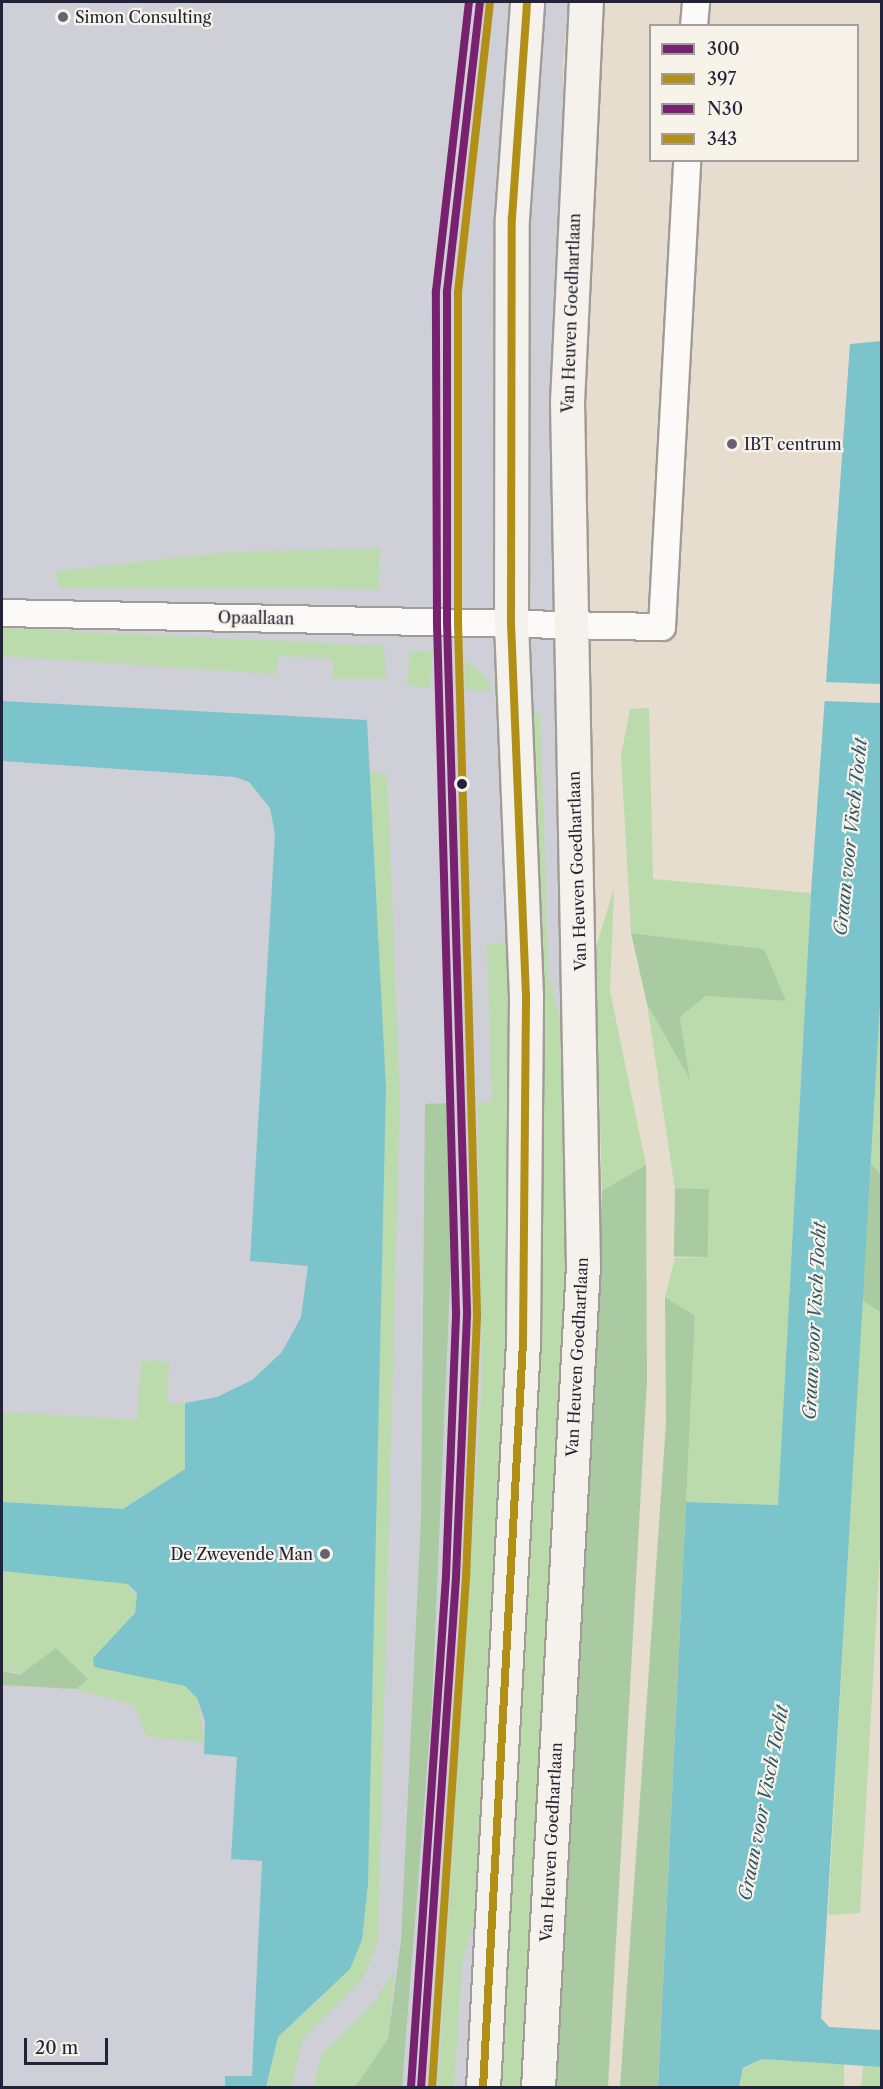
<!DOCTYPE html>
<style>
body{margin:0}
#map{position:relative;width:883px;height:2089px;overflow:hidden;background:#e6ddce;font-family:"Libre Caslon Text",serif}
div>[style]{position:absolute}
.industrial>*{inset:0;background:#cfcfd7}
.green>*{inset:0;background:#bbdbad;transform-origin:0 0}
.forest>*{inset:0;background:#aacaa1;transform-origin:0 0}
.water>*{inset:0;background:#7cc4cb}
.pier>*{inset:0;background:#e6ddce;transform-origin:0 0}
.roads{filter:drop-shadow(2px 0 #a19c96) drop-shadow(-2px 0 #a19c96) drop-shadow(0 2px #a19c96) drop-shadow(0 -2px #a19c96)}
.minor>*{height:26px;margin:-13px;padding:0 13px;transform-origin:13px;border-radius:13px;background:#fbfaf8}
.secondary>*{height:33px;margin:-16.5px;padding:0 16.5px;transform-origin:16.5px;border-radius:16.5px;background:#f5f1ed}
.bus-1>*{height:8px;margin:-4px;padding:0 4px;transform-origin:4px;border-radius:4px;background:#77216f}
.bus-2>*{height:8px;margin:-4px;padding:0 4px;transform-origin:4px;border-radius:4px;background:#b29015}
.bus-3>*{height:8px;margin:-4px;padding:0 4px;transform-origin:4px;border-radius:4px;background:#77216f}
.bus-4>*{height:8px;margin:-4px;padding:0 4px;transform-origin:4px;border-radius:4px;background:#b29015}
.dots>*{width:16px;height:16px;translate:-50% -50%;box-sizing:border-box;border:3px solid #f7f3e8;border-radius:50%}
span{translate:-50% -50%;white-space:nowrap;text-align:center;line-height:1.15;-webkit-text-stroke:4.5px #f7f3e8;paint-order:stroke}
.poi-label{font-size:16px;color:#22223b}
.left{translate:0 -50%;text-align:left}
.right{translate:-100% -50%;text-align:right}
.street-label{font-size:16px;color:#22223b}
.water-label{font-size:18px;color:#32576d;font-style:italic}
.frame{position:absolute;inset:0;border:3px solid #22223b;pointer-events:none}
.legend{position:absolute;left:649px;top:24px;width:210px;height:138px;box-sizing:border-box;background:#f7f3e8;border:2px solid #a29fa3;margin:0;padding:8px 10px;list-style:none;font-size:18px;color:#22223b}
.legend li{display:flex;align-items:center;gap:12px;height:30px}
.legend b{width:30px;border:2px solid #a29fa3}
.scale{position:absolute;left:24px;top:2038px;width:84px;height:27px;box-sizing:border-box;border:3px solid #22223b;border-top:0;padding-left:8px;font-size:18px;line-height:21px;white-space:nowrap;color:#22223b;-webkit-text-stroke:4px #f7f3e8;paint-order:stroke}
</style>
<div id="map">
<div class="industrial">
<div style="clip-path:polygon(2px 2px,568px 2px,563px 64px,568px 1074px,507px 2087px,2px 2088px)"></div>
</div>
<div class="green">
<div style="clip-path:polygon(380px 548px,379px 589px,59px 588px,56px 571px,232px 552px)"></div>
<div style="clip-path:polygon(2px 628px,384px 646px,386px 679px,332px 679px,333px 659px,278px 656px,276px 674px,2px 656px)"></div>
<div style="left:410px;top:650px;width:23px;height:36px;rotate:5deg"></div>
<div style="clip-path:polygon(465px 661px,482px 673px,493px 690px,465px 690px)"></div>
<div style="clip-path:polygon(649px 708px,653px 879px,811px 893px,778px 1505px,686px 1502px,695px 1317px,665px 1297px,675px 1258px,708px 1257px,709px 1189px,675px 1190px,647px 1004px,689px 1078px,680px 1017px,706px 996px,785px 1001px,764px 949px,631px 933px,621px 756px,630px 709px)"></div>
<div style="clip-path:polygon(540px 713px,549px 977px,568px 1048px,569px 1273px,524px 2087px,499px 2088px,540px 1357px,545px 1048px,529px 718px)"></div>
<div style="clip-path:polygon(368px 773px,387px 774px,400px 1098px,378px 1941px,363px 1978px,303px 2038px,291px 2087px,266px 2088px,278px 2037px,325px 1994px,386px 1087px)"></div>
<div style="clip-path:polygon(614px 888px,610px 991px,646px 1165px,602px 1191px,595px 950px)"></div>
<div style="clip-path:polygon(508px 943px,515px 1235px,481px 1895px,462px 1965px,454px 2087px,438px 2088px,482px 1385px,478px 1103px,492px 1102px,487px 944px)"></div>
<div style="clip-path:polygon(881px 989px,881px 1175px,871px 1163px)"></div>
<div style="clip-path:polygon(862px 1300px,881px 1313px,881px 1535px,860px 1913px,828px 1915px)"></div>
<div style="clip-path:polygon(141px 1360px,169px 1362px,167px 1403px,185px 1403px,185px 1469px,122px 1509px,2px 1502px,2px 1412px,137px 1420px)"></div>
<div style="clip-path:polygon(2px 1571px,128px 1584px,139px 1602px,126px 1626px,106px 1642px,106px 1671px,165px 1678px,185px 1686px,197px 1698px,205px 1743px,146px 1736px,134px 1705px,76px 1689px,88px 1678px,2px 1671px)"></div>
<div style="clip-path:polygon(394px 1971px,388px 2039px,355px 2087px,313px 2088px,322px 2054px,378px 1997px)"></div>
<div style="clip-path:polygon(762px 2059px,844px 2064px,844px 2087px,739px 2088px,743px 2069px)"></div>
<div style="clip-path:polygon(863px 2066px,881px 2067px,881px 2087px,861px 2088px)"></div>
</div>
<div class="forest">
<div style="clip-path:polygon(631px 933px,764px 949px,786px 1001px,706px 996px,680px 1017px,690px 1080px,647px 1004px)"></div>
<div style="clip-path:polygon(450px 1103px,452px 1238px,432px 1704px,402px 2087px,355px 2087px,388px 2039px,401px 1941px,421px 1518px,425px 1104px)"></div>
<div style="clip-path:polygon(871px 1163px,881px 1175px,881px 1313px,862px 1300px)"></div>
<div style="clip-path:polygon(646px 1165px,647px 1380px,608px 2087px,553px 2088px,602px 1191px)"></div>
<div style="left:709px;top:1189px;width:68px;height:34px;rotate:91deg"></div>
<div style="clip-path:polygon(665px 1297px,695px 1316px,658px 2087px,620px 2087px,666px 1423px)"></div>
<div style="clip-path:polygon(56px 1648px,88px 1679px,76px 1689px,2px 1685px,2px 1671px,20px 1675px)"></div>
</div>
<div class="water">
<div style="clip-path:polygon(881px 341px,881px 989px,821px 2018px,829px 2027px,881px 2030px,881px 2067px,762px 2059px,743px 2068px,739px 2087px,658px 2088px,686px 1502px,778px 1505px,811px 893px,850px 344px)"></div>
<div style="clip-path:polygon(2px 701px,367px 720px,386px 1087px,368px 1884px,362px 1940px,350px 1969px,278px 2037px,266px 2087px,225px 2087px,225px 2076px,252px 2076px,262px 1861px,231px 1859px,237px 1757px,204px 1754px,205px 1721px,197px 1698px,185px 1686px,94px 1667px,93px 1658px,135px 1613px,137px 1593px,128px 1584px,2px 1571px,2px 1502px,123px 1509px,185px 1469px,185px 1403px,217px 1397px,252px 1380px,282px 1352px,301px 1317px,308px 1266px,250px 1261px,275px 834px,270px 808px,249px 782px,235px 777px,2px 761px)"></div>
</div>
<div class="pier">
<div style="left:823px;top:682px;width:58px;height:19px;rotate:2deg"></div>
</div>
<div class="roads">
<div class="minor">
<div style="left:694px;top:26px;width:24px;rotate:-85deg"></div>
<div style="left:2px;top:613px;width:660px;rotate:1.22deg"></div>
<div style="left:662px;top:627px;width:468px;rotate:-86.9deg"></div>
</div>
<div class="secondary">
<div style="left:483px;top:2088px;width:747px;rotate:-86.93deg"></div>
<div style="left:523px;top:1342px;width:346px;rotate:-89.5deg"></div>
<div style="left:526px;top:996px;width:372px;rotate:-92.3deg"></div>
<div style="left:511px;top:624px;width:406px;rotate:-89.9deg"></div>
<div style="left:512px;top:218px;width:217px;rotate:-86deg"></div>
<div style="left:538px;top:2088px;width:824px;rotate:-86.87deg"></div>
<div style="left:583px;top:1265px;width:863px;rotate:-91.06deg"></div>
<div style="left:567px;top:402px;width:400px;rotate:-87.3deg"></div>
</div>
</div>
<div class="bus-1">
<div style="left:421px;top:2088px;width:512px;rotate:-86.08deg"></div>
<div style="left:456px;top:1577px;width:265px;rotate:-87.6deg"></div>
<div style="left:467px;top:1312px;width:690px;rotate:-91.66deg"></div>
<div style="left:447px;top:622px;width:331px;rotate:-90deg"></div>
<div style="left:447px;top:291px;width:291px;rotate:-83.5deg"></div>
</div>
<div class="bus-2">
<div style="left:432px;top:2088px;width:511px;rotate:-86.19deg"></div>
<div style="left:466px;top:1578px;width:266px;rotate:-87.6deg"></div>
<div style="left:477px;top:1312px;width:690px;rotate:-91.58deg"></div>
<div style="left:458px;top:622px;width:330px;rotate:-90deg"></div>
<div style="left:458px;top:292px;width:291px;rotate:-83.7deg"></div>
</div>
<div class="bus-3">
<div style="left:411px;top:2087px;width:512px;rotate:-86.08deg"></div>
<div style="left:446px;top:1576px;width:264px;rotate:-87.8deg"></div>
<div style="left:456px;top:1312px;width:690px;rotate:-91.58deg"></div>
<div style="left:437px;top:622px;width:331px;rotate:-90.2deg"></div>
<div style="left:436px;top:291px;width:291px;rotate:-83.5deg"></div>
</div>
<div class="bus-4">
<div style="left:483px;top:2088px;width:747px;rotate:-86.93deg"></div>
<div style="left:523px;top:1342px;width:346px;rotate:-89.5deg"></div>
<div style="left:526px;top:996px;width:372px;rotate:-92.3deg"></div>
<div style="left:511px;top:624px;width:406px;rotate:-89.9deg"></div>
<div style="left:512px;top:218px;width:217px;rotate:-86deg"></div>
</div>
<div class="dots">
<div style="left:63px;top:17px;background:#67636e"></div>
<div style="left:732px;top:444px;background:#67636e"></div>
<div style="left:462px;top:784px;background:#22223b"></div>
<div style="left:325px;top:1554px;background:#67636e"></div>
</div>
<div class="poi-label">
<span class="left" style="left:75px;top:17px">Simon Consulting</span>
<span class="left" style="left:744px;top:444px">IBT centrum</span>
<span class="right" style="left:313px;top:1554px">De Zwevende Man</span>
</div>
<div class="street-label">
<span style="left:571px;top:313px;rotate:-88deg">Van Heuven Goedhartlaan</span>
<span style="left:256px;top:618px;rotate:1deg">Opaallaan</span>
<span style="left:577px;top:871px;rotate:-92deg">Van Heuven Goedhartlaan</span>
<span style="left:577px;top:1357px;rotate:-87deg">Van Heuven Goedhartlaan</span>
<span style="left:551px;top:1842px;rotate:-87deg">Van Heuven Goedhartlaan</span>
</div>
<div class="water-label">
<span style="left:851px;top:837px;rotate:-84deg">Graan voor Visch Tocht</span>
<span style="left:815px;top:1321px;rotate:-87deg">Graan voor Visch Tocht</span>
<span style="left:764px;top:1803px;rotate:-79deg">Graan voor Visch Tocht</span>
</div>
<div class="frame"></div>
<ul class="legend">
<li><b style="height:8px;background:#77216f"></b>300</li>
<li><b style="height:8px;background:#b29015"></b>397</li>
<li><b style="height:8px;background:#77216f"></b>N30</li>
<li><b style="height:8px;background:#b29015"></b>343</li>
</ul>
<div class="scale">20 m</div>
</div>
